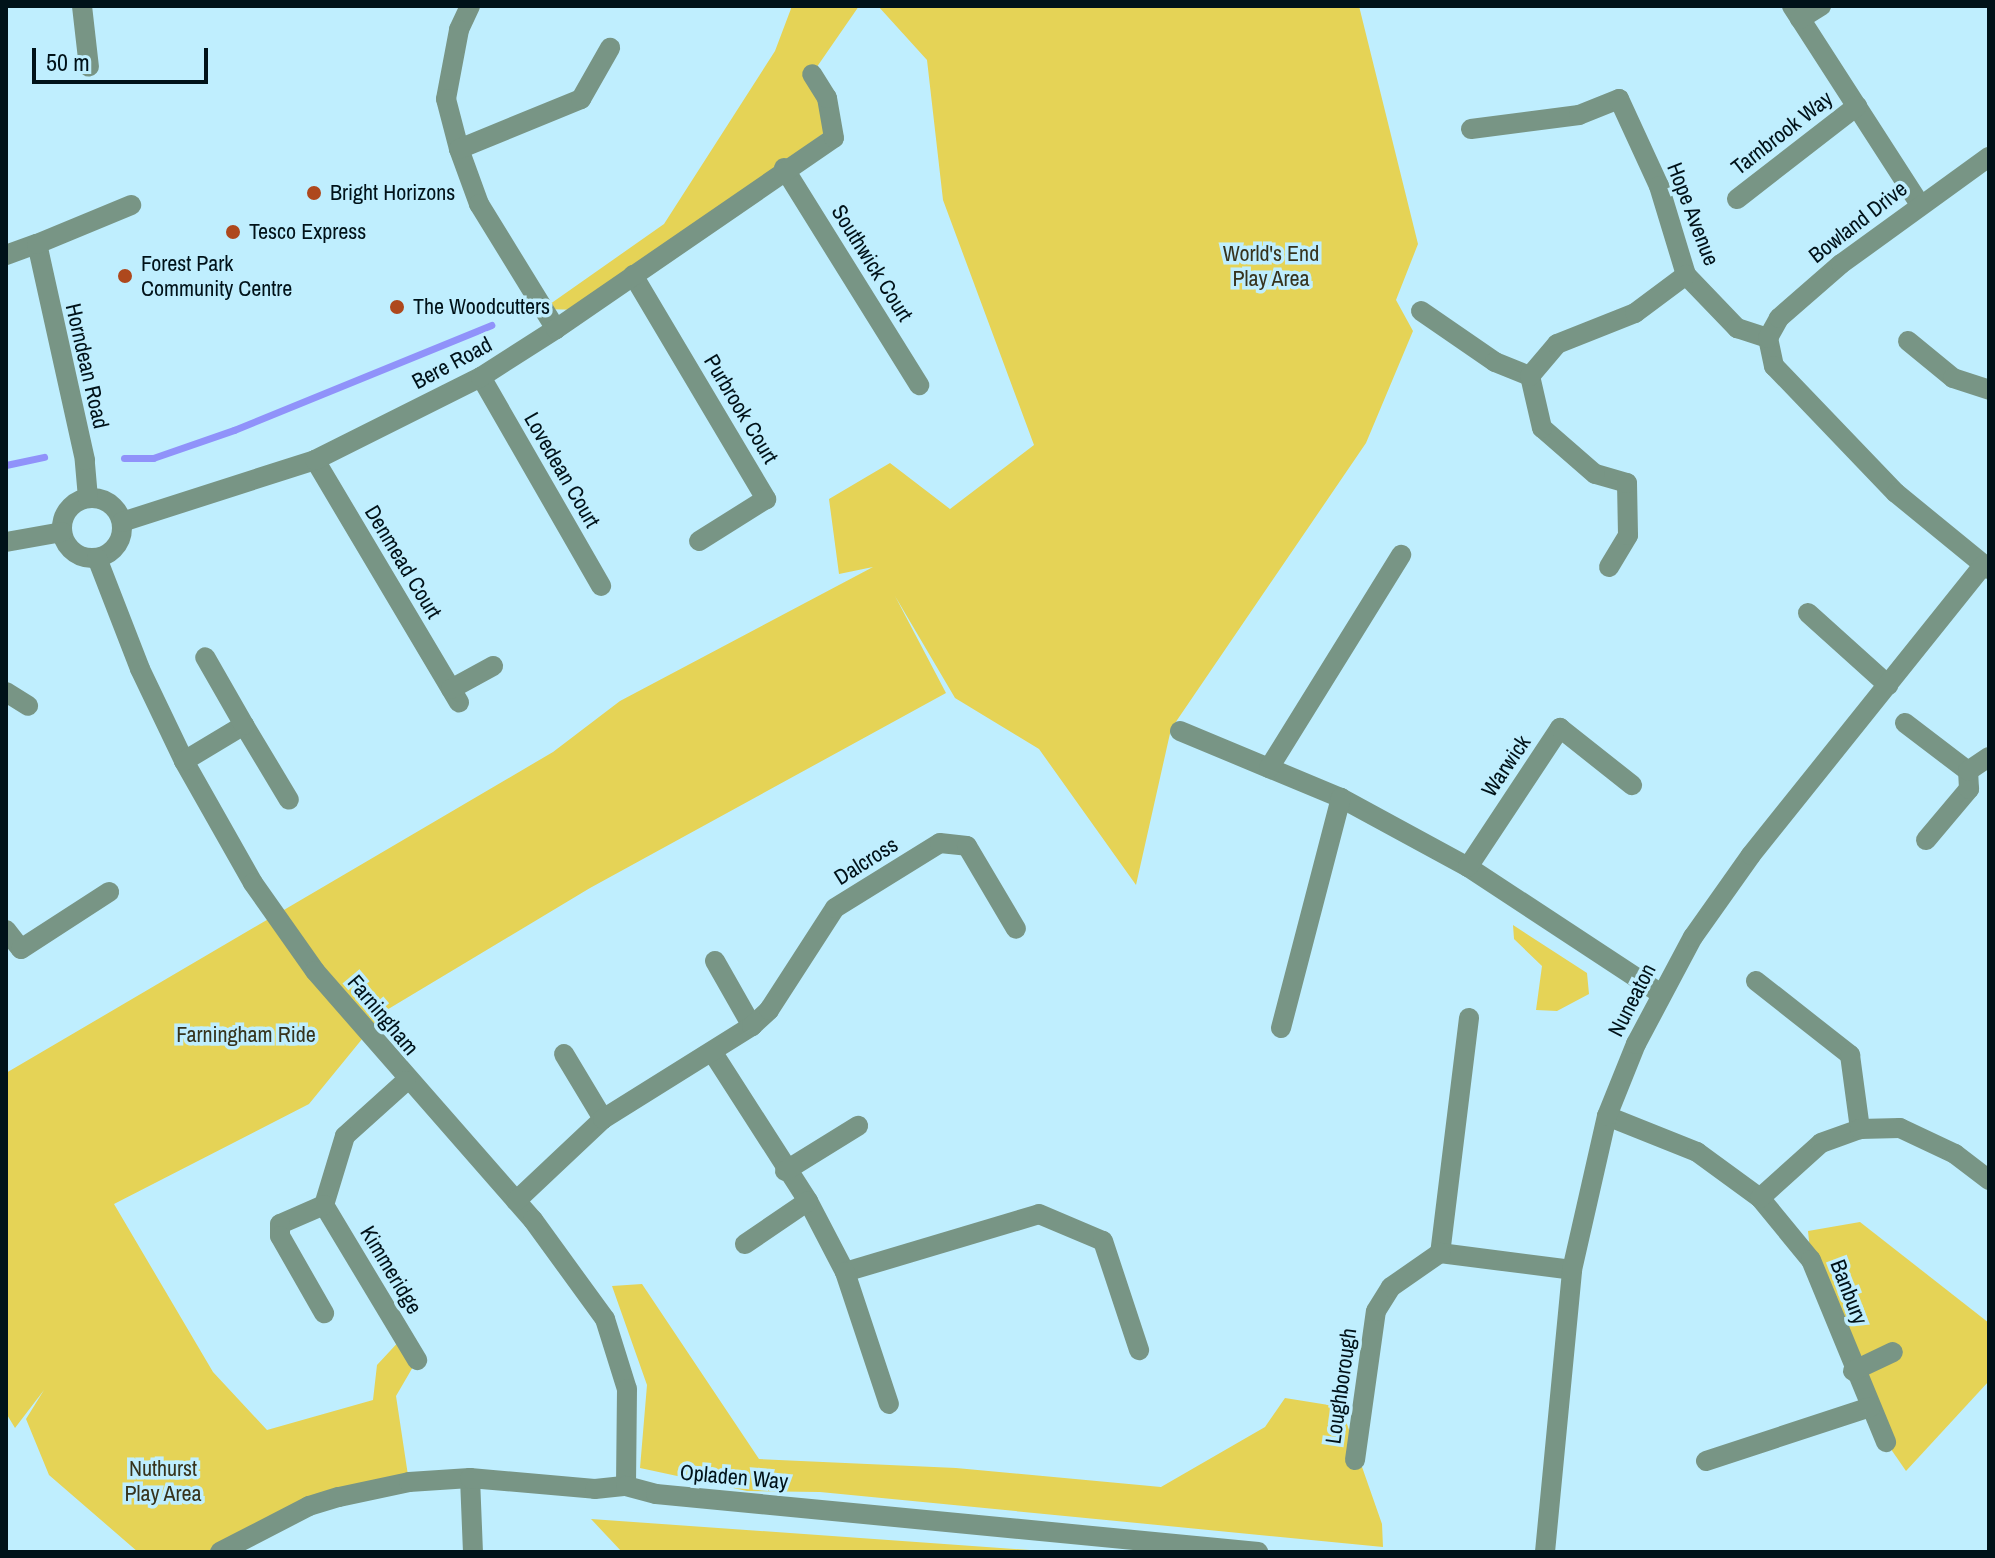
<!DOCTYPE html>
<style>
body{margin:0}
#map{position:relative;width:1995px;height:1558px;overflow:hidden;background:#bfeefe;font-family:"Archivo Narrow",sans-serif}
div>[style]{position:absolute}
.green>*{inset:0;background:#e5d356}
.stream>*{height:7px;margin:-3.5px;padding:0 3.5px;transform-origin:3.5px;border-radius:3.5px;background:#9092fa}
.minor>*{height:20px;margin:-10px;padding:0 10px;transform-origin:10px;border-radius:10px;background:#789585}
.minor>.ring{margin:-10px;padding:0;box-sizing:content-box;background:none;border:20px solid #789585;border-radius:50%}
.dots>*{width:22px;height:22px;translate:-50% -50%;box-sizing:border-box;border:4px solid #bfeefe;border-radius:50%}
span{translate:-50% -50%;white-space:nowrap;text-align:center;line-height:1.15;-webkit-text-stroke:7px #bfeefe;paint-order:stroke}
.street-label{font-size:22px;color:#001219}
.poi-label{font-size:22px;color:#001219}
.left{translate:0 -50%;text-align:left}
.park-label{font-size:22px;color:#36331d}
.frame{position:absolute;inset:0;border:8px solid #001219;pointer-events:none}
.scale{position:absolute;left:32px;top:48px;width:176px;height:36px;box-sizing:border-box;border:4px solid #001219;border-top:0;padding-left:10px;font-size:24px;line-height:28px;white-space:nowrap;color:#001219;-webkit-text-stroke:6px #bfeefe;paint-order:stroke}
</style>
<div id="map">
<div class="green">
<div style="clip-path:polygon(792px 6px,859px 6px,812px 74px,832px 127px,583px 310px,543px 309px,664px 224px,775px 51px)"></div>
<div style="clip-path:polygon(878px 6px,1359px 6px,1418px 244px,1396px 300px,1413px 331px,1366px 443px,1171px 729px,1136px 885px,1039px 749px,955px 698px,895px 596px,946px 693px,590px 888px,385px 1011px,309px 1104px,114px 1204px,213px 1372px,267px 1430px,373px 1400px,377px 1365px,403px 1337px,417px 1360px,396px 1396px,409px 1482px,339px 1497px,222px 1552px,138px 1552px,49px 1475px,26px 1419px,44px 1390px,15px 1428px,6px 1413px,6px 1073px,553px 752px,620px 701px,873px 567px,839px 574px,829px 499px,890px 463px,950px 509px,1034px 445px,943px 200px,927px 60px)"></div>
<div style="clip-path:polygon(1513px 925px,1587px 973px,1589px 994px,1557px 1011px,1536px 1010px,1542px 966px,1514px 939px)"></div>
<div style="clip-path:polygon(1860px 1222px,1989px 1323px,1989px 1381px,1906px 1471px,1886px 1442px,1811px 1260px,1808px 1231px)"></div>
<div style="clip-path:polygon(642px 1284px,759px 1459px,956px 1468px,1161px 1487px,1265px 1427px,1285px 1398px,1341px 1407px,1382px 1524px,1383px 1547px,820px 1492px,747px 1491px,640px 1468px,647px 1385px,612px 1286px)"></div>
<div style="clip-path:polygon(591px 1519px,1058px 1552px,622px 1552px)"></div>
</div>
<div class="stream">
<div style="left:124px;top:458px;width:29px"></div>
<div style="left:153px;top:458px;width:86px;rotate:-19.1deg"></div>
<div style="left:234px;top:430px;width:278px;rotate:-22.2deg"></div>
<div style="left:6px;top:465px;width:39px;rotate:-12deg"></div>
</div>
<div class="minor">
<div style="left:82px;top:6px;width:61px;rotate:83.5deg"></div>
<div style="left:470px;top:6px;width:26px;rotate:115deg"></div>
<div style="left:459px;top:30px;width:70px;rotate:100.7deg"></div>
<div style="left:446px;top:99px;width:52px;rotate:75.4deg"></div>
<div style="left:459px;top:149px;width:59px;rotate:70deg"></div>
<div style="left:479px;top:204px;width:147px;rotate:58.4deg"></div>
<div style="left:1792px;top:6px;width:234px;rotate:57.2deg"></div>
<div style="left:1800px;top:19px;width:25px;rotate:-32deg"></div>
<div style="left:1471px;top:129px;width:109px;rotate:-7.4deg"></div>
<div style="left:1579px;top:115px;width:43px;rotate:-21.8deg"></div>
<div style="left:1619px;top:99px;width:96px;rotate:65.3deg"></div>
<div style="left:1659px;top:186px;width:93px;rotate:73.1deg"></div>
<div style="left:1686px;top:275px;width:74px;rotate:46.1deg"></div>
<div style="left:1737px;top:328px;width:33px;rotate:18deg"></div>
<div style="left:459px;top:149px;width:132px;rotate:-22.3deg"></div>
<div style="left:581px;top:99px;width:59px;rotate:-60.4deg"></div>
<div style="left:784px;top:168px;width:256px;rotate:58.1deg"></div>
<div style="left:1737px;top:199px;width:152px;rotate:-37.8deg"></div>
<div style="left:6px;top:255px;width:33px;rotate:-20deg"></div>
<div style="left:633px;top:275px;width:261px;rotate:59.3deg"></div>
<div style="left:766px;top:499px;width:79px;rotate:147.9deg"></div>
<div style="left:1421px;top:311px;width:90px;rotate:34.6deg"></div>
<div style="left:1495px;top:362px;width:38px;rotate:22deg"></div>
<div style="left:1768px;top:338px;width:29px;rotate:78deg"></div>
<div style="left:1774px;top:366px;width:176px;rotate:46.2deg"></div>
<div style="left:1896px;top:493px;width:120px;rotate:39.3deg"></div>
<div style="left:1768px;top:338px;width:23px;rotate:-61deg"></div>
<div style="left:1779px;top:318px;width:82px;rotate:-41.1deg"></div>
<div style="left:1841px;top:264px;width:183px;rotate:-35.9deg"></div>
<div style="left:1908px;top:341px;width:58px;rotate:39.4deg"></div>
<div style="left:1953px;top:378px;width:38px;rotate:18deg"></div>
<div style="left:481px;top:377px;width:241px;rotate:60.1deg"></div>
<div style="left:315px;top:460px;width:282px;rotate:59.3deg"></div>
<div class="ring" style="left:62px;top:498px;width:40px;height:40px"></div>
<div style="left:88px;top:498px;width:38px;rotate:-95deg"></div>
<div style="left:85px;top:460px;width:221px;rotate:-102.5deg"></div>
<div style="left:37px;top:244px;width:102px;rotate:-22.5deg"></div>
<div style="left:122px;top:522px;width:203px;rotate:-17.8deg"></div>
<div style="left:315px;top:460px;width:186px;rotate:-26.6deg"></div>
<div style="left:481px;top:377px;width:89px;rotate:-32.6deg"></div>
<div style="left:556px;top:329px;width:337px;rotate:-34.5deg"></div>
<div style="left:834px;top:138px;width:41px;rotate:-99.9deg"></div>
<div style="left:827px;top:98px;width:28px;rotate:-122deg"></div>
<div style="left:6px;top:542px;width:57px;rotate:-10.1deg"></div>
<div style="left:97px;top:558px;width:119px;rotate:68.8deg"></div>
<div style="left:140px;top:669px;width:102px;rotate:64.4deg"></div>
<div style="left:184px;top:761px;width:140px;rotate:60.5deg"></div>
<div style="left:253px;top:883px;width:108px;rotate:54.8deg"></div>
<div style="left:315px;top:971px;width:331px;rotate:48.8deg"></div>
<div style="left:533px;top:1220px;width:122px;rotate:54deg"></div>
<div style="left:605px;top:1319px;width:73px;rotate:72.6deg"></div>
<div style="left:627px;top:1389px;width:97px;rotate:90.6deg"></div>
<div style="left:1609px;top:567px;width:37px;rotate:-59deg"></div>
<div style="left:1628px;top:535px;width:52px;rotate:-91.1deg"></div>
<div style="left:1627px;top:483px;width:33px;rotate:-164deg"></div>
<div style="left:1595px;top:474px;width:70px;rotate:-139deg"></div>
<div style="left:1542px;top:428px;width:53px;rotate:-103deg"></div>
<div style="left:1530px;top:376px;width:42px;rotate:-49.8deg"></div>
<div style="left:1557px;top:344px;width:84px;rotate:-21.7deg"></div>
<div style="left:1635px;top:313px;width:64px;rotate:-36.7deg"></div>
<div style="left:1808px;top:613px;width:108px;rotate:42deg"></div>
<div style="left:451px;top:689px;width:48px;rotate:-28.7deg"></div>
<div style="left:6px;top:692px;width:26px;rotate:32deg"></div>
<div style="left:1905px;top:723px;width:79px;rotate:37.3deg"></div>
<div style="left:244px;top:725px;width:87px;rotate:59deg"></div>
<div style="left:1180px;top:731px;width:174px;rotate:22.6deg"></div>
<div style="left:1341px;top:798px;width:145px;rotate:28.5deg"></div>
<div style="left:1468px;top:867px;width:230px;rotate:33.3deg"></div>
<div style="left:184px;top:761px;width:70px;rotate:-31deg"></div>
<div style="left:244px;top:725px;width:78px;rotate:-119.8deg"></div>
<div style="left:1269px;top:768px;width:251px;rotate:-58.2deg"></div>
<div style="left:1926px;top:840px;width:67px;rotate:-49.9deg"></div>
<div style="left:1969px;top:789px;width:18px;rotate:-93deg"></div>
<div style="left:1968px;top:771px;width:25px;rotate:-34deg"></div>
<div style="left:1468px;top:867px;width:167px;rotate:-56.5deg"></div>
<div style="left:1560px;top:728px;width:92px;rotate:38.4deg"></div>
<div style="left:6px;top:930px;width:24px;rotate:52deg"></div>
<div style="left:21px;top:949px;width:105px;rotate:-32.9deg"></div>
<div style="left:715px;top:961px;width:75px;rotate:60.4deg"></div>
<div style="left:1756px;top:981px;width:120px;rotate:38.2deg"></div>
<div style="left:1850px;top:1055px;width:75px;rotate:82.3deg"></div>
<div style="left:1469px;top:1018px;width:237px;rotate:97deg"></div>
<div style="left:1440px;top:1253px;width:133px;rotate:7.3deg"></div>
<div style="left:1281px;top:1028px;width:238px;rotate:-75.4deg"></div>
<div style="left:713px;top:1053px;width:176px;rotate:57.3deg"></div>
<div style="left:808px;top:1201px;width:80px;rotate:62.5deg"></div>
<div style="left:845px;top:1272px;width:202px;rotate:-16.6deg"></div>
<div style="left:1039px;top:1214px;width:69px;rotate:22.9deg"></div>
<div style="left:1103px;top:1241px;width:115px;rotate:71.7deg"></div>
<div style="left:564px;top:1054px;width:76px;rotate:59deg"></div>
<div style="left:406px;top:1081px;width:82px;rotate:138deg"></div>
<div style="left:345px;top:1136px;width:72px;rotate:106.9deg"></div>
<div style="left:324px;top:1205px;width:181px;rotate:59deg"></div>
<div style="left:1607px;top:1116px;width:97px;rotate:21.8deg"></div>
<div style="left:1697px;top:1152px;width:78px;rotate:36.1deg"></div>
<div style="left:1760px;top:1198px;width:80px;rotate:50.6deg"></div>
<div style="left:1811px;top:1260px;width:197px;rotate:67.6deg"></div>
<div style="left:785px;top:1171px;width:86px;rotate:-31.7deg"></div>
<div style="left:1760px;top:1198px;width:82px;rotate:-42deg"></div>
<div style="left:1821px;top:1143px;width:41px;rotate:-19.7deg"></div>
<div style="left:1860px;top:1129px;width:40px;rotate:-1.4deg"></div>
<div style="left:1900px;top:1128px;width:61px;rotate:25.3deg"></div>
<div style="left:1955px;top:1154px;width:43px;rotate:37.4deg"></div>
<div style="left:516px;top:1201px;width:120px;rotate:-43.3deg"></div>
<div style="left:603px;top:1119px;width:176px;rotate:-32deg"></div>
<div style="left:752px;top:1026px;width:23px;rotate:-43deg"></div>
<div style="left:769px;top:1010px;width:121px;rotate:-57.1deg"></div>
<div style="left:835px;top:908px;width:123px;rotate:-31.8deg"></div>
<div style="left:940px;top:843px;width:27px;rotate:6deg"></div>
<div style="left:967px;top:846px;width:96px;rotate:59.4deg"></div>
<div style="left:324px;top:1205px;width:48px;rotate:156.6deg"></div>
<div style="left:280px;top:1224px;width:12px;rotate:90deg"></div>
<div style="left:280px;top:1236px;width:89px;rotate:60.3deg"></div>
<div style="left:745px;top:1244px;width:76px;rotate:-34.3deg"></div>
<div style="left:845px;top:1272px;width:139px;rotate:71.6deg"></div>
<div style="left:1853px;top:1371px;width:44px;rotate:-25.4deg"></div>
<div style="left:1355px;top:1460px;width:150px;rotate:-82deg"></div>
<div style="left:1376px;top:1311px;width:28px;rotate:-58deg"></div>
<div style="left:1391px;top:1287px;width:60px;rotate:-34.8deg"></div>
<div style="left:1706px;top:1461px;width:173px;rotate:-18.2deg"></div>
<div style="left:470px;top:1478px;width:74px;rotate:87.7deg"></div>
<div style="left:220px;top:1552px;width:100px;rotate:-27.3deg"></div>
<div style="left:309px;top:1506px;width:31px;rotate:-17deg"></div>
<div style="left:339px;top:1497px;width:72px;rotate:-12.1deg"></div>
<div style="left:409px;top:1482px;width:61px;rotate:-3.8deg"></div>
<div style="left:470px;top:1478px;width:125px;rotate:5deg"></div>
<div style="left:595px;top:1489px;width:31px;rotate:-6deg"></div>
<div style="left:626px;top:1486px;width:31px;rotate:15deg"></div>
<div style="left:656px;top:1494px;width:605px;rotate:5.5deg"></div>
<div style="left:1545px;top:1552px;width:283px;rotate:-84.5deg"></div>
<div style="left:1572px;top:1270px;width:158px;rotate:-77.2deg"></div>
<div style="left:1607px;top:1116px;width:78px;rotate:-68.1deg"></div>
<div style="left:1636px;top:1044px;width:121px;rotate:-62deg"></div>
<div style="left:1693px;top:937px;width:100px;rotate:-54.7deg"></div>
<div style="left:1751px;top:855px;width:371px;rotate:-51.3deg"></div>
</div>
<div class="dots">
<div style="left:314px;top:193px;background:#ae481d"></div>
<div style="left:233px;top:232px;background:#ae481d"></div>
<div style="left:125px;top:276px;background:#ae481d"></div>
<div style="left:397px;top:307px;background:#ae481d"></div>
</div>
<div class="street-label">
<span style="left:1782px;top:133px;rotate:-38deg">Tarnbrook Way</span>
<span style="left:1693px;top:214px;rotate:69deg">Hope Avenue</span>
<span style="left:1858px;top:222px;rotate:-38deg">Bowland Drive</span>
<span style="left:872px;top:263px;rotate:58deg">Southwick Court</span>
<span style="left:452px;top:363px;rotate:-28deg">Bere Road</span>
<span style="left:87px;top:366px;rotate:77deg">Horndean Road</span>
<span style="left:741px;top:409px;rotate:59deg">Purbrook Court</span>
<span style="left:562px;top:470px;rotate:60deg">Lovedean Court</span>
<span style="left:403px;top:562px;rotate:59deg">Denmead Court</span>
<span style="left:1506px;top:766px;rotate:-56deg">Warwick</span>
<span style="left:866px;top:861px;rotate:-32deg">Dalcross</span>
<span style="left:1632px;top:1000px;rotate:-63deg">Nuneaton</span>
<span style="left:383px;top:1015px;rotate:50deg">Farningham</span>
<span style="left:391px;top:1270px;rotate:59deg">Kimmeridge</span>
<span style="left:1849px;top:1292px;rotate:69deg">Banbury</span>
<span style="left:1341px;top:1386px;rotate:-82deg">Loughborough</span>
<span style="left:734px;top:1477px;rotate:5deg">Opladen Way</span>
</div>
<div class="poi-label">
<span class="left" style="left:330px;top:193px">Bright Horizons</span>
<span class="left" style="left:249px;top:232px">Tesco Express</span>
<span class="left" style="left:141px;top:276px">Forest Park<br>Community Centre</span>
<span class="left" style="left:413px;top:307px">The Woodcutters</span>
</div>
<div class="park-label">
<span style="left:1271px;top:266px">World's End<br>Play Area</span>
<span style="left:246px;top:1035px">Farningham Ride</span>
<span style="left:163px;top:1481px">Nuthurst<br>Play Area</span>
</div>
<div class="frame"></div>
<div class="scale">50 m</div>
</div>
